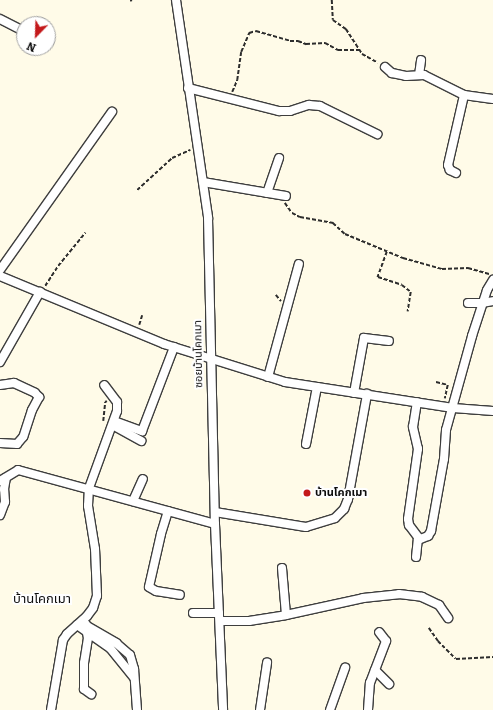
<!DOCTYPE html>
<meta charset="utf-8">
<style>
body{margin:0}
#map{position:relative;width:493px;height:710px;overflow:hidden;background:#fffbe8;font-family:Bitter,"Noto Sans Thai",serif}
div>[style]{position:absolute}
.path>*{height:1.5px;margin-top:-0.75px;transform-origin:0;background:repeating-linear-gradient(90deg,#2d2d2d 0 4px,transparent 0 6px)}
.roads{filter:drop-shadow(1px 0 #3e3e3e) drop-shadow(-1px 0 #3e3e3e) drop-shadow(0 1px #3e3e3e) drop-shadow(0 -1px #3e3e3e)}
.minor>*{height:8px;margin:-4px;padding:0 4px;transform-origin:4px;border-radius:4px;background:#fff}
.dots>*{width:11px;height:11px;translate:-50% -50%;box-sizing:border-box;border:2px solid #fff;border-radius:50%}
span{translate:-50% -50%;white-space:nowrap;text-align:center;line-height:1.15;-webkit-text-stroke:4px #fff;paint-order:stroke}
.street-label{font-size:11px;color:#0b0b0b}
.poi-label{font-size:11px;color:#0b0b0b;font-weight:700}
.left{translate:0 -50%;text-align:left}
.quarter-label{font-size:13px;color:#0b0b0b}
.north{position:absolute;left:16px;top:16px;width:40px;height:40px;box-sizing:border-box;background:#fff;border:1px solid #9d9d9d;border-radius:50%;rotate:203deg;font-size:11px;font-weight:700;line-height:16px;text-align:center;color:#0b0b0b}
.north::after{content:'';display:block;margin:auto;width:14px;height:18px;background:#c4191b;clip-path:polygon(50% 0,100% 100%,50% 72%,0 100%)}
</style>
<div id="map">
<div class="path">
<div style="left:332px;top:0;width:20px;rotate:87deg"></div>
<div style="left:333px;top:20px;width:16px;rotate:35deg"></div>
<div style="left:346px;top:29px;width:30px;rotate:57deg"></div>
<div style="left:362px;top:54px;width:18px;rotate:29deg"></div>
<div style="left:130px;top:1px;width:2px;rotate:-27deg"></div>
<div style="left:232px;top:92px;width:13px;rotate:-67deg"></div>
<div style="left:237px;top:80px;width:28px;rotate:-82deg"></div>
<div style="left:241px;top:52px;width:21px;rotate:-67deg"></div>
<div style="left:249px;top:33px;width:7px;rotate:-16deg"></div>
<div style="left:256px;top:31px;width:35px;rotate:16deg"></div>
<div style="left:290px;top:41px;width:8px"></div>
<div style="left:298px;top:41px;width:9px;rotate:21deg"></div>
<div style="left:306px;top:44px;width:19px;rotate:-3deg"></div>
<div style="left:325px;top:43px;width:15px;rotate:28deg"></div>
<div style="left:338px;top:50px;width:21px"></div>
<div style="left:137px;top:190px;width:47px;rotate:-42.4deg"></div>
<div style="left:172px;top:158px;width:20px;rotate:-24deg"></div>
<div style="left:285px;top:203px;width:12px;rotate:55deg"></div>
<div style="left:292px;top:213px;width:9px;rotate:27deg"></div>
<div style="left:300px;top:217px;width:34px;rotate:10deg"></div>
<div style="left:333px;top:223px;width:16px;rotate:43deg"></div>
<div style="left:345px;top:234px;width:63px;rotate:22.5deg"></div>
<div style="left:403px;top:258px;width:41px;rotate:15.8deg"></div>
<div style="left:442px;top:269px;width:26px;rotate:-2deg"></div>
<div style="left:468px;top:268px;width:22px;rotate:16deg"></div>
<div style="left:387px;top:252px;width:27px;rotate:110deg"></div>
<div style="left:378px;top:277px;width:25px;rotate:18deg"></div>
<div style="left:402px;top:285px;width:11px;rotate:38deg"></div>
<div style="left:411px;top:292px;width:20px;rotate:99deg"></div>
<div style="left:45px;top:286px;width:24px;rotate:-57deg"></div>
<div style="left:58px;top:266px;width:43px;rotate:-50.7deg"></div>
<div style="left:276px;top:295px;width:8px;rotate:50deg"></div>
<div style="left:139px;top:325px;width:10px;rotate:-73deg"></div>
<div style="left:436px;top:382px;width:12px;rotate:14deg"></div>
<div style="left:448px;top:385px;width:14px;rotate:102deg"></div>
<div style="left:103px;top:421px;width:19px;rotate:-84deg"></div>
<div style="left:105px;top:402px;width:2px;rotate:-27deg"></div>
<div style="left:429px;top:628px;width:16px;rotate:55deg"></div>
<div style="left:438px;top:641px;width:25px;rotate:45deg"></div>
<div style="left:456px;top:659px;width:37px;rotate:-3deg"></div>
</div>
<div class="roads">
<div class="minor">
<div style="left:176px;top:0;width:220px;rotate:81.6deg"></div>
<div style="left:208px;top:218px;width:306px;rotate:88.7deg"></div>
<div style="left:215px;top:524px;width:186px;rotate:87.5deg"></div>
<div style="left:0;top:19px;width:27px;rotate:27deg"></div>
<div style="left:385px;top:67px;width:9px;rotate:41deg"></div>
<div style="left:392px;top:73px;width:14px;rotate:12deg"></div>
<div style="left:406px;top:76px;width:18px;rotate:-3deg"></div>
<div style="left:424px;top:75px;width:45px;rotate:26.6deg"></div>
<div style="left:464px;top:95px;width:29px;rotate:8deg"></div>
<div style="left:419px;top:75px;width:15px;rotate:-82deg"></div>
<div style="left:188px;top:88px;width:94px;rotate:14.2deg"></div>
<div style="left:279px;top:111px;width:11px"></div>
<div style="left:290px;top:111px;width:20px;rotate:-18deg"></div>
<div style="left:309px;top:105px;width:11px;rotate:5deg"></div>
<div style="left:320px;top:106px;width:64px;rotate:26.2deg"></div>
<div style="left:456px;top:173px;width:7px;rotate:-153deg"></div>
<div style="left:450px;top:170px;width:5px;rotate:-112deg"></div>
<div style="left:448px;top:165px;width:72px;rotate:-77.1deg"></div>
<div style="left:203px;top:182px;width:84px;rotate:9.6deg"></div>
<div style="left:267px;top:193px;width:37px;rotate:-71deg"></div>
<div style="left:0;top:270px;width:194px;rotate:-54.7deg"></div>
<div style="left:0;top:276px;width:178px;rotate:22.5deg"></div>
<div style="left:164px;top:344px;width:127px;rotate:17.4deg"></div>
<div style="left:285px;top:382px;width:170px;rotate:8.8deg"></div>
<div style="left:453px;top:408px;width:40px;rotate:4.3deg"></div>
<div style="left:468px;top:303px;width:14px"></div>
<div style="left:482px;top:303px;width:11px;rotate:-10deg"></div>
<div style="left:0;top:362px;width:81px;rotate:-60.3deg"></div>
<div style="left:268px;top:377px;width:117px;rotate:-74.7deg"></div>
<div style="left:0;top:385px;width:14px;rotate:-8deg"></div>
<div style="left:14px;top:383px;width:23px;rotate:25deg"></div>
<div style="left:35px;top:393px;width:6px;rotate:45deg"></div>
<div style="left:39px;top:397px;width:15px;rotate:118deg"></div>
<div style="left:32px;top:410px;width:28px;rotate:108deg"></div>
<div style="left:23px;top:437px;width:9px;rotate:131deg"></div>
<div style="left:17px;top:444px;width:17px;rotate:-177deg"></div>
<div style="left:354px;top:393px;width:56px;rotate:-79.7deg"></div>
<div style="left:364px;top:338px;width:25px;rotate:7deg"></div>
<div style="left:114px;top:421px;width:30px;rotate:20deg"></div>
<div style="left:142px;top:431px;width:90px;rotate:-69.1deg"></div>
<div style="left:116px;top:427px;width:29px;rotate:29deg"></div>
<div style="left:306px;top:444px;width:58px;rotate:-79.1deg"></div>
<div style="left:0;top:481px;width:21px;rotate:-31deg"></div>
<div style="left:18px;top:470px;width:204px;rotate:15.3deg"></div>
<div style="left:133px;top:501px;width:24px;rotate:-66deg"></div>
<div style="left:168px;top:511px;width:24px;rotate:107deg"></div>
<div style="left:161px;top:534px;width:54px;rotate:102.8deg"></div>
<div style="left:149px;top:587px;width:8px;rotate:30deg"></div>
<div style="left:156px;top:591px;width:24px;rotate:9deg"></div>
<div style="left:215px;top:512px;width:92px;rotate:9.4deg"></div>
<div style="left:306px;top:527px;width:30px;rotate:-17deg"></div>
<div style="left:335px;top:518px;width:13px;rotate:-45deg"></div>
<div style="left:344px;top:509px;width:11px;rotate:-68deg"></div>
<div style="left:348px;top:499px;width:107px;rotate:-79.7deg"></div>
<div style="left:0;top:515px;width:14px;rotate:-69deg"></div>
<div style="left:5px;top:502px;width:13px;rotate:-94deg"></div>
<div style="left:4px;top:489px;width:11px;rotate:-80deg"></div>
<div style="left:418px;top:540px;width:11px;rotate:-22deg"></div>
<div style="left:428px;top:536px;width:6px;rotate:-59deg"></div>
<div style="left:431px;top:531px;width:73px;rotate:-79.8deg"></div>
<div style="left:444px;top:459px;width:29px;rotate:-86deg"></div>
<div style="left:446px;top:430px;width:98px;rotate:-74.5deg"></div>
<div style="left:472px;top:336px;width:48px;rotate:-71.9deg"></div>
<div style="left:487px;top:290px;width:12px;rotate:-59deg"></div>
<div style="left:416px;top:557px;width:20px;rotate:-84deg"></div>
<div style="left:418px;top:537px;width:15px;rotate:-127deg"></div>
<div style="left:409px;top:525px;width:6px;rotate:-99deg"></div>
<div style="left:408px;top:519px;width:71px;rotate:-81.9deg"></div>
<div style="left:418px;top:449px;width:23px;rotate:-103deg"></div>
<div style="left:413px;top:427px;width:25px;rotate:-81deg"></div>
<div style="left:282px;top:568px;width:47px;rotate:85.1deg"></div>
<div style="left:193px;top:613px;width:26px"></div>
<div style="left:83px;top:620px;width:7px;rotate:56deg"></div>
<div style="left:87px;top:626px;width:34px;rotate:30deg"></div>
<div style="left:116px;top:643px;width:18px;rotate:41deg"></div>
<div style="left:130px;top:655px;width:15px;rotate:74deg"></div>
<div style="left:134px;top:669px;width:41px;rotate:85.8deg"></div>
<div style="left:220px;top:621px;width:29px"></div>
<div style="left:249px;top:621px;width:37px;rotate:-9deg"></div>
<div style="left:286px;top:615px;width:79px;rotate:-12.4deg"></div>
<div style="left:363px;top:598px;width:36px;rotate:-6deg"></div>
<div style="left:399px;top:594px;width:23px;rotate:7deg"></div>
<div style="left:422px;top:597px;width:19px;rotate:25deg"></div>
<div style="left:439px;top:605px;width:16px;rotate:55deg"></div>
<div style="left:77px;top:625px;width:40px;rotate:34.9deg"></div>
<div style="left:110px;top:648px;width:38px;rotate:51deg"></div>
<div style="left:87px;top:633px;width:5px;rotate:79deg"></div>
<div style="left:88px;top:638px;width:25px;rotate:99deg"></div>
<div style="left:84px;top:663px;width:26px;rotate:90deg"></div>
<div style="left:84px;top:689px;width:9px;rotate:36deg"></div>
<div style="left:375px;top:670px;width:20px;rotate:45deg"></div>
<div style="left:51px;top:710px;width:71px;rotate:-80.3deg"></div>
<div style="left:63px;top:640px;width:7px;rotate:-56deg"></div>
<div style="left:67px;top:634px;width:27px;rotate:-42deg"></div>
<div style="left:87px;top:616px;width:10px;rotate:-53deg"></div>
<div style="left:93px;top:608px;width:13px;rotate:-72deg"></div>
<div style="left:97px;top:596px;width:47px;rotate:-92.4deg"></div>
<div style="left:95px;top:549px;width:44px;rotate:-99.2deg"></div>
<div style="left:88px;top:506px;width:18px;rotate:-87deg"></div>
<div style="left:89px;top:488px;width:82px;rotate:-70deg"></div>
<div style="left:117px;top:411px;width:9px;rotate:-90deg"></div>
<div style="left:117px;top:402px;width:21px;rotate:-127deg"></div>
<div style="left:260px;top:710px;width:48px;rotate:-81.5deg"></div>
<div style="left:330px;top:710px;width:45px;rotate:-70.3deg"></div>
<div style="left:368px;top:710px;width:27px;rotate:-86deg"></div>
<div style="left:370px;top:683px;width:45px;rotate:-69.1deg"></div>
<div style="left:386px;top:641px;width:11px;rotate:-128deg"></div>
</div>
</div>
<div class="dots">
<div style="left:307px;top:493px;background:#c4191b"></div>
</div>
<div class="street-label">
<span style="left:199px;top:354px;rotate:-91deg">ซอยบ้านโคกเมา</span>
</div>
<div class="poi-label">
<span class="left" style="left:315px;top:493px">บ้านโคกเมา</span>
</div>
<div class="quarter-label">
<span style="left:42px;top:599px">บ้านโคกเมา</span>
</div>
<div class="north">N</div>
</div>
